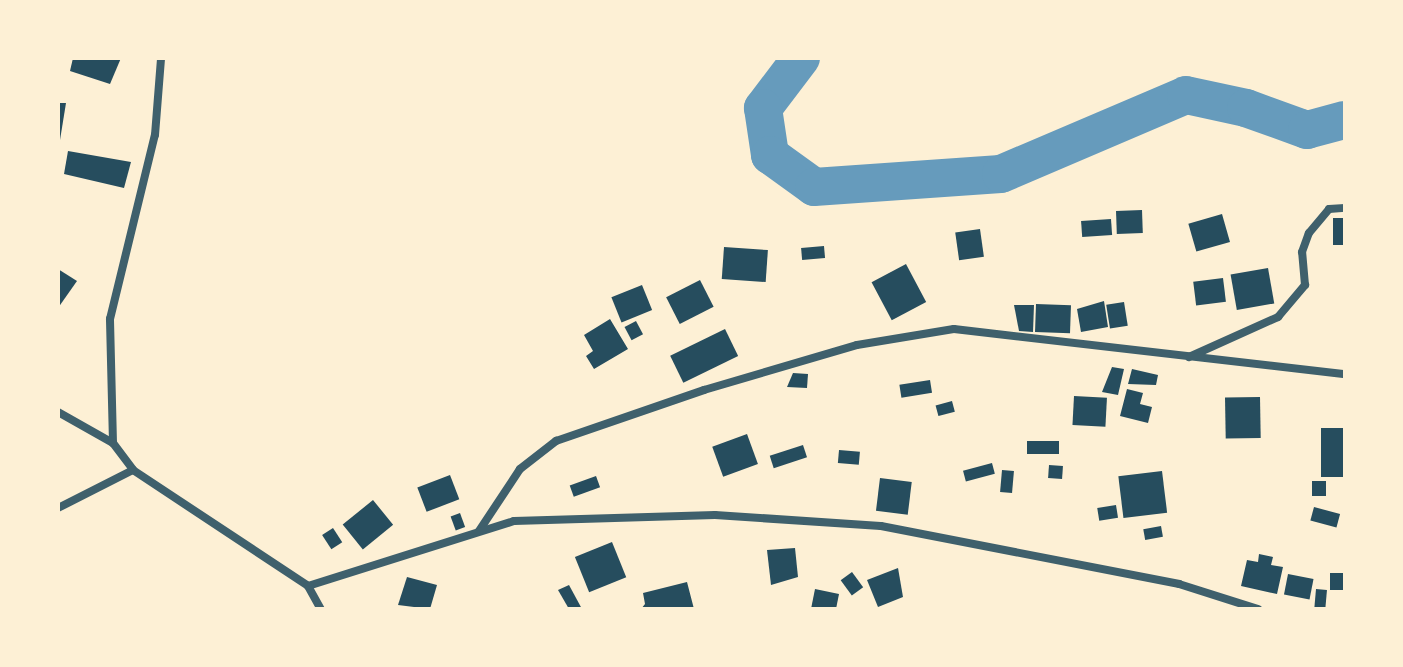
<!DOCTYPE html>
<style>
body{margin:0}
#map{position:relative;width:1403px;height:667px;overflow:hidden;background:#fdf0d5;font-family:"Source Sans 3",sans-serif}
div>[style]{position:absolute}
.water>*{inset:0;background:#669bbc}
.river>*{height:38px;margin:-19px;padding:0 19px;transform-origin:19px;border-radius:19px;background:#669bbc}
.building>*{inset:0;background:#264d5e;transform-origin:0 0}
.minor>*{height:8px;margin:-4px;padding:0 4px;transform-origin:4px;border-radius:4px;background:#3f606c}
span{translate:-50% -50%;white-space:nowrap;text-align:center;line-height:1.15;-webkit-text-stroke:7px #fdf0d5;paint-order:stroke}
.frame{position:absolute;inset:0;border:60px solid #fdf0d5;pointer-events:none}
</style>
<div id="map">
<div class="water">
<div style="clip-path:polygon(1299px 108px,1329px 116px,1345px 109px,1345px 135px,1294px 140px)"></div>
</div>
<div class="river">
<div style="left:801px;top:58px;width:63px;rotate:127.2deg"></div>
<div style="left:763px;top:108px;width:48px;rotate:81.5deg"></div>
<div style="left:770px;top:155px;width:54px;rotate:36deg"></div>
<div style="left:814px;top:187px;width:187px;rotate:-4deg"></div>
<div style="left:1001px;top:174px;width:201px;rotate:-23.1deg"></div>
<div style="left:1186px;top:95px;width:61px;rotate:12.2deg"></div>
<div style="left:1246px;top:108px;width:65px;rotate:19.8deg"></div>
<div style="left:1307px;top:130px;width:39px;rotate:-15deg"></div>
</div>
<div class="building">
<div style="clip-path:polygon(73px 58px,121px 58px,110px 84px,70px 71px)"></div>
<div style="clip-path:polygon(58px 103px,66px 103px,60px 140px,58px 140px)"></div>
<div style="clip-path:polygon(68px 151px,131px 162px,124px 188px,64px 174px)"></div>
<div style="left:1142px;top:210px;width:23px;height:26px;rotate:88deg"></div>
<div style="left:1222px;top:214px;width:29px;height:35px;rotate:74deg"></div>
<div style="left:1333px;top:218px;width:12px;height:27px"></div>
<div style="left:1111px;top:219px;width:16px;height:30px;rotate:86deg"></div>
<div style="left:980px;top:229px;width:28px;height:25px;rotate:82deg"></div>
<div style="left:824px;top:246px;width:12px;height:23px;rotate:85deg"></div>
<div style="left:724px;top:247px;width:44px;height:32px;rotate:4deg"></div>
<div style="left:906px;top:264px;width:43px;height:39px;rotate:62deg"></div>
<div style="left:1268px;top:268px;width:36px;height:38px;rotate:80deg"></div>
<div style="clip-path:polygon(58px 269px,77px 281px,58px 308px)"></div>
<div style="left:1223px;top:278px;width:24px;height:30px;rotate:83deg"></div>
<div style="left:700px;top:280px;width:30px;height:38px;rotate:63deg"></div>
<div style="left:642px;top:285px;width:27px;height:33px;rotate:68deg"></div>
<div style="clip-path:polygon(1104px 301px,1108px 327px,1081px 332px,1077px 309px)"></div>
<div style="left:1124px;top:302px;width:24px;height:18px;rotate:81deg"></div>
<div style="left:1036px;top:304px;width:35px;height:28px;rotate:2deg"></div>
<div style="clip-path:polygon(1014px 305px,1034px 305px,1033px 332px,1019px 331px)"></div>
<div style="clip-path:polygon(610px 319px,628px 349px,594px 369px,586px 356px,593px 351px,584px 335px)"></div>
<div style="left:636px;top:321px;width:15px;height:13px;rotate:62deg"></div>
<div style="left:725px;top:329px;width:30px;height:61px;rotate:64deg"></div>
<div style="clip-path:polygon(1112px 367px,1124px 369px,1118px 395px,1102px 392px)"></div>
<div style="clip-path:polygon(1132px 369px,1158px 375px,1156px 385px,1128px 384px)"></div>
<div style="clip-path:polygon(793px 373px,808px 374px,807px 388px,787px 387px)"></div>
<div style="left:930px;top:380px;width:13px;height:31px;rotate:81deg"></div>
<div style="clip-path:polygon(1127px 389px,1143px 393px,1140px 404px,1152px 407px,1148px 423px,1120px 416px)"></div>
<div style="left:1074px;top:396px;width:33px;height:29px;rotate:3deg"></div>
<div style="left:1260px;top:397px;width:41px;height:35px;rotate:89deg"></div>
<div style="left:952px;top:401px;width:11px;height:17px;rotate:75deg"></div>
<div style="left:1321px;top:428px;width:24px;height:49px"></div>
<div style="left:747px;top:434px;width:32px;height:37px;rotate:70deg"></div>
<div style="left:1059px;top:441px;width:13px;height:32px;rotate:90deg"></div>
<div style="left:803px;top:445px;width:13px;height:35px;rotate:72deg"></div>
<div style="left:839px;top:450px;width:21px;height:13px;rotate:5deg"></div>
<div style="left:992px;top:463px;width:11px;height:30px;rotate:75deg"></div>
<div style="left:1049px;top:465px;width:14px;height:13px;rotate:4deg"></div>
<div style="left:1002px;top:470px;width:12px;height:22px;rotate:5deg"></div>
<div style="left:1162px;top:471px;width:42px;height:44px;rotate:83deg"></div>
<div style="left:450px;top:475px;width:26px;height:35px;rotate:69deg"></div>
<div style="left:596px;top:476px;width:12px;height:28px;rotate:70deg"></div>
<div style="left:880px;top:478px;width:32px;height:33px;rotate:7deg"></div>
<div style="left:1312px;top:481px;width:14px;height:15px"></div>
<div style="left:373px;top:500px;width:32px;height:39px;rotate:51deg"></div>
<div style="left:1116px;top:505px;width:13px;height:19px;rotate:81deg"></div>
<div style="left:1314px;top:507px;width:27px;height:14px;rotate:15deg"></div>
<div style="left:460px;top:513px;width:15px;height:10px;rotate:70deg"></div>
<div style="left:1161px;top:526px;width:11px;height:18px;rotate:80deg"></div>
<div style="left:333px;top:528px;width:17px;height:13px;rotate:57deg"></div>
<div style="left:612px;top:542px;width:38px;height:40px;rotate:68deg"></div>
<div style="clip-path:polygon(795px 548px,798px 577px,771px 585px,767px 550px)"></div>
<div style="clip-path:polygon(1259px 554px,1273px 557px,1271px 565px,1283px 567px,1277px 594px,1241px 586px,1247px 560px,1258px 562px)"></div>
<div style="clip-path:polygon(898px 568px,903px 597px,878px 607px,867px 580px)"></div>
<div style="left:852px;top:572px;width:19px;height:14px;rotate:54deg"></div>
<div style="left:1345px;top:573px;width:17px;height:15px;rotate:90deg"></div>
<div style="left:1288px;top:574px;width:26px;height:21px;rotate:11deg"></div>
<div style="clip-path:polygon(407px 577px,437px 585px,430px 609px,398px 605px)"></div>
<div style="clip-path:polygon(687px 582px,694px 609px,641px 609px,645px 604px,643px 593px)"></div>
<div style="clip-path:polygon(569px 585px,582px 609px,569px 609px,558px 590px)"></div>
<div style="clip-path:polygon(815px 589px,839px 594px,836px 609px,811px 609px)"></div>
<div style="left:1316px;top:589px;width:11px;height:20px;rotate:5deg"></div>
</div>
<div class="minor">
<div style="left:1189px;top:357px;width:98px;rotate:-24.2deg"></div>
<div style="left:1278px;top:317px;width:42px;rotate:-49.8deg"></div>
<div style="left:1305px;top:285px;width:33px;rotate:-95deg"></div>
<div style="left:1302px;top:252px;width:20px;rotate:-70deg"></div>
<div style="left:1309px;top:233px;width:31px;rotate:-50deg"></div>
<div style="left:1329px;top:209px;width:16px;rotate:-4deg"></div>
<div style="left:58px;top:412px;width:63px;rotate:29.4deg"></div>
<div style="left:113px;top:443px;width:34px;rotate:53deg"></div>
<div style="left:133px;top:470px;width:210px;rotate:33.5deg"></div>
<div style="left:308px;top:586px;width:26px;rotate:61deg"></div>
<div style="left:113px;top:443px;width:124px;rotate:-91.4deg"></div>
<div style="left:110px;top:319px;width:189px;rotate:-76.3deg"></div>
<div style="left:155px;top:135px;width:77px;rotate:-85.5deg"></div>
<div style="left:58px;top:508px;width:84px;rotate:-26.9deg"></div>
<div style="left:479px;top:531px;width:74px;rotate:-56.5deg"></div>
<div style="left:520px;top:469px;width:46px;rotate:-37.9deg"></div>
<div style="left:556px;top:441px;width:157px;rotate:-19deg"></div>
<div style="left:704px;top:390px;width:159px;rotate:-16.4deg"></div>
<div style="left:857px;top:345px;width:98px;rotate:-9.4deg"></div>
<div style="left:954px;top:329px;width:394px;rotate:6.6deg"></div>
<div style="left:308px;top:586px;width:216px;rotate:-17.5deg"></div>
<div style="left:514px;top:521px;width:201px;rotate:-1.7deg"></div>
<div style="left:715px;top:515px;width:166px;rotate:3.8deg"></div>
<div style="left:881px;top:526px;width:304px;rotate:11deg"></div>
<div style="left:1179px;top:584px;width:83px;rotate:17.6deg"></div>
</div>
<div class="frame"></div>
</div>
